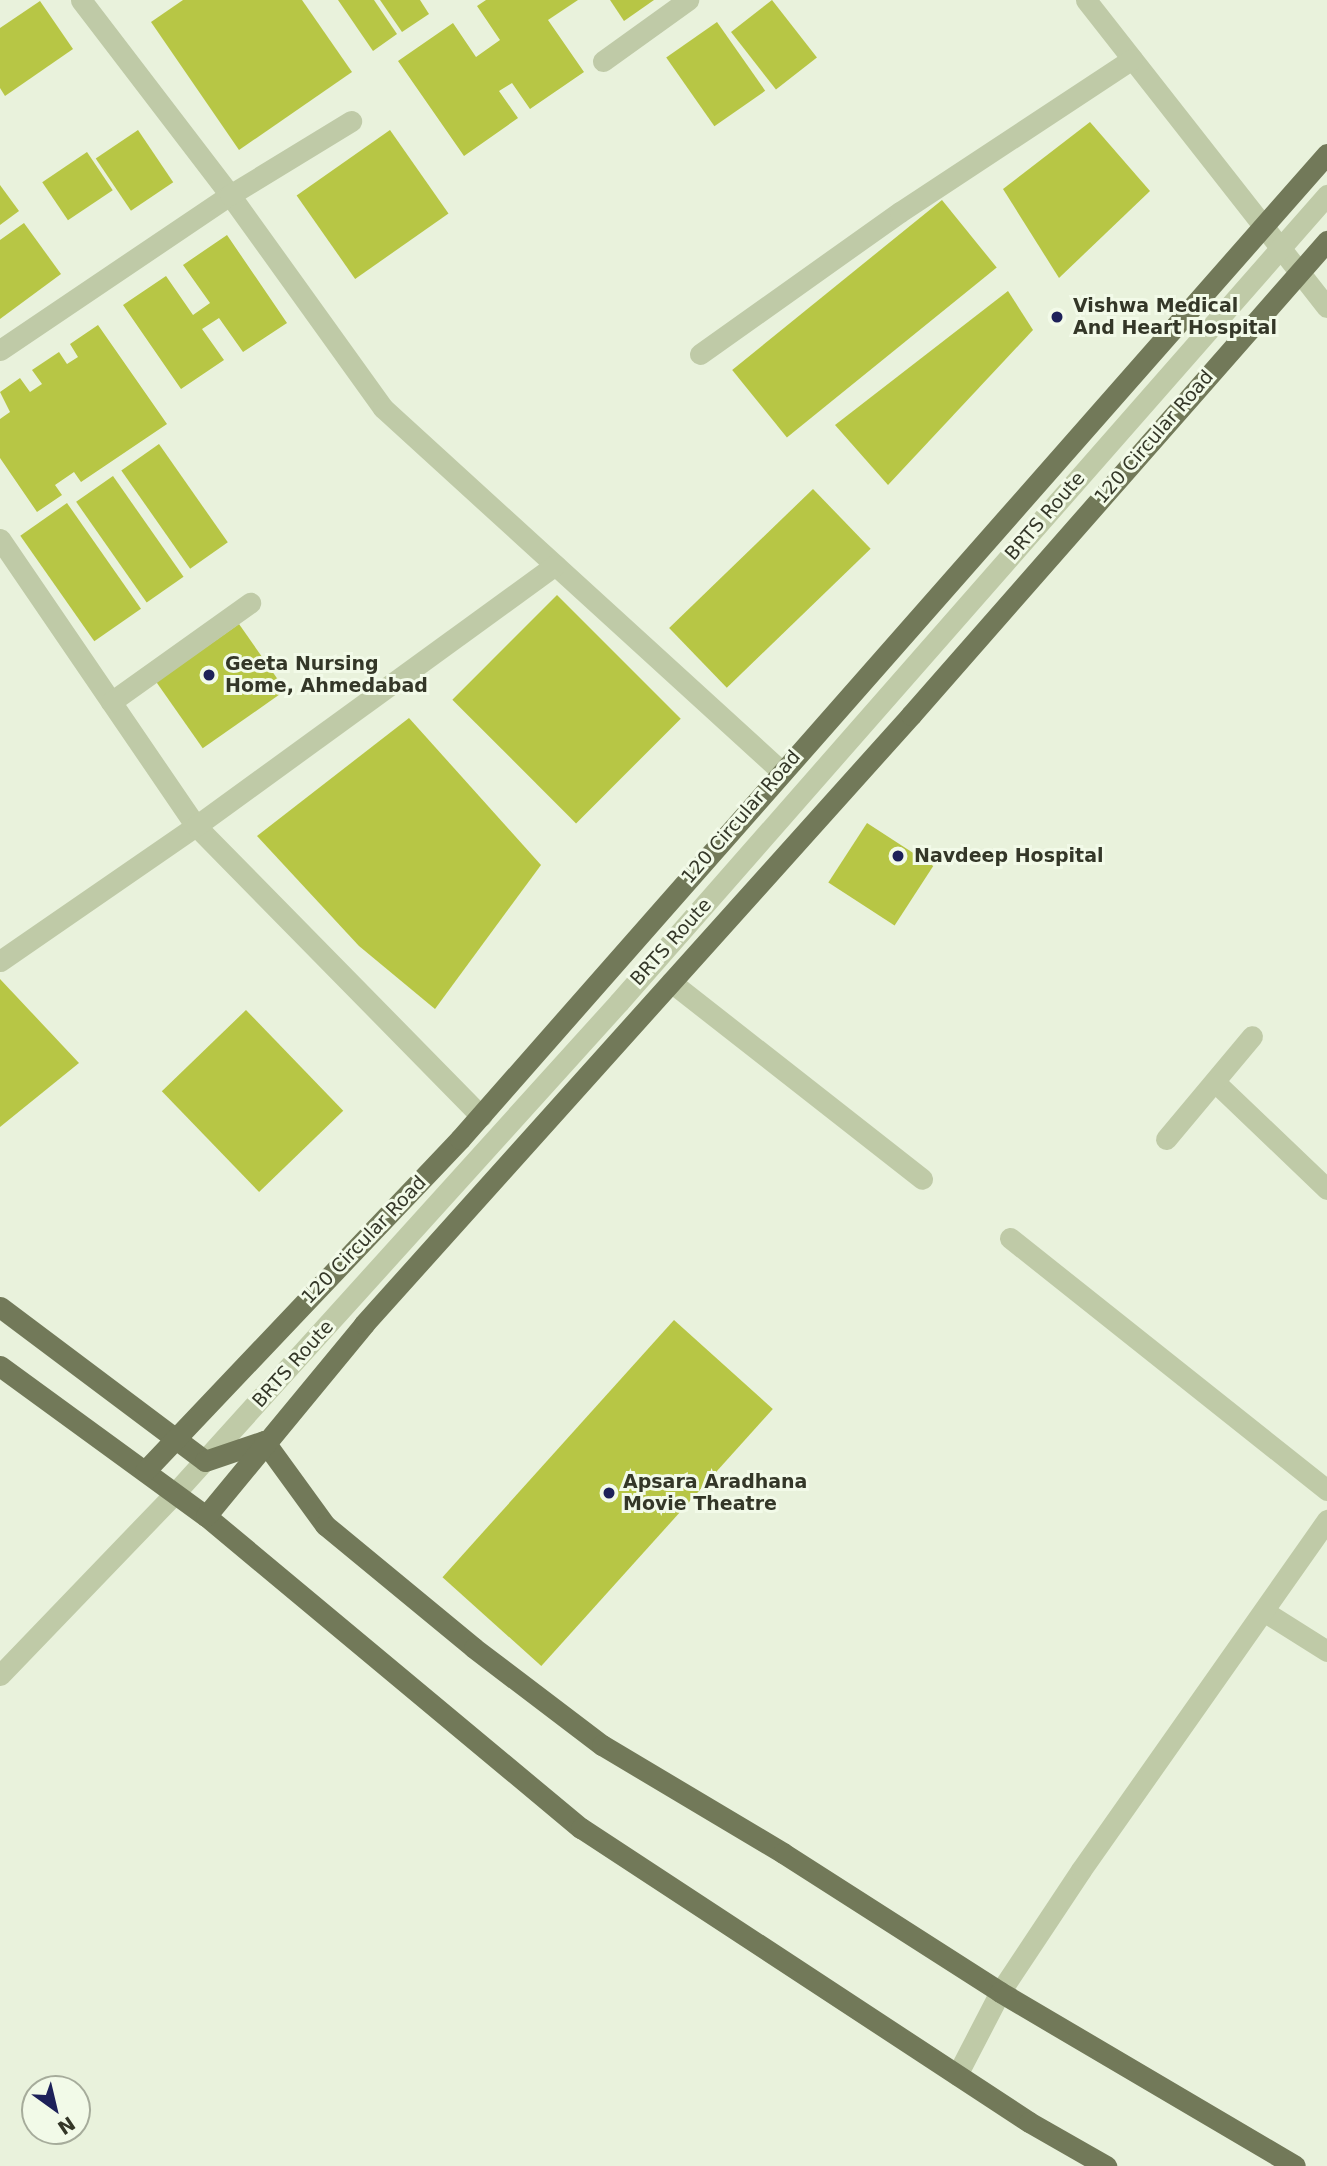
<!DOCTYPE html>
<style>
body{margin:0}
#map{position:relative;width:1327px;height:2166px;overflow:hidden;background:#e9f2dc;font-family:"DejaVu Sans",sans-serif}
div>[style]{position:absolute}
.building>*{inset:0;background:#b7c645;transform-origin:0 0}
.minor>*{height:21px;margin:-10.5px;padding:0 10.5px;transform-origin:10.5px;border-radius:10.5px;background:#bfcaa7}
.major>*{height:21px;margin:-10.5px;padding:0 10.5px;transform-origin:10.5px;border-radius:10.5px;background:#727959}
.dots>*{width:19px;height:19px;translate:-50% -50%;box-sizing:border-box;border:4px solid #f2fae8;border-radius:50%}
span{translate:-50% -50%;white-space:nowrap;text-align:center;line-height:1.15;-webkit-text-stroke:6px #f2fae8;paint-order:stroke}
.poi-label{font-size:19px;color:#343728;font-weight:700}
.left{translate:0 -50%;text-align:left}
.street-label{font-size:19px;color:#343728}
.north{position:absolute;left:21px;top:2075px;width:70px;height:70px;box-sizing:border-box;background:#f2fae8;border:2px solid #a6ac9b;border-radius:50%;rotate:146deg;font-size:19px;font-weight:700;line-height:28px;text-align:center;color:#343728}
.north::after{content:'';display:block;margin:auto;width:24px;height:32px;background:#1d2159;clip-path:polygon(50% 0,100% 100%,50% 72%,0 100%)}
</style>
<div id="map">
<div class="building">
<div style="clip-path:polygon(183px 0,302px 0,352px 72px,239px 150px,151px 22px)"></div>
<div style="clip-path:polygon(338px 0,374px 0,397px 34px,373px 51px)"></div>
<div style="clip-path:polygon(380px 0,420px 0,429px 14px,402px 32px)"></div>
<div style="clip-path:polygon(486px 0,578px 0,548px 20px,584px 72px,530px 109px,512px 83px,499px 91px,518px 118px,464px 156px,398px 61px,453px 23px,476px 57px,500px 40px,477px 6px)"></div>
<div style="clip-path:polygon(610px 0,654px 0,624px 21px)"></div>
<div style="left:772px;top:0;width:73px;height:52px;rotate:52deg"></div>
<div style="clip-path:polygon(40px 1px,73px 49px,5px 96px,0 88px,0 28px)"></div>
<div style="left:717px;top:22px;width:84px;height:62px;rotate:55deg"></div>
<div style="clip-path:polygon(1090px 122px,1150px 191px,1059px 278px,1003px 189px)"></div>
<div style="left:138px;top:130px;width:63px;height:51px;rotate:56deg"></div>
<div style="left:390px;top:130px;width:102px;height:114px;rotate:55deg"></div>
<div style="left:87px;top:152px;width:46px;height:54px;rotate:56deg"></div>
<div style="clip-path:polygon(0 185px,19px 211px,0 225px)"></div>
<div style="left:942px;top:200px;width:87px;height:270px;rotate:51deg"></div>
<div style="clip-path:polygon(24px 223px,61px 274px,0 319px,0 240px)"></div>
<div style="clip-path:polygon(227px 235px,287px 323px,243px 352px,219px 318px,202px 329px,224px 360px,181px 389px,123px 305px,166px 276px,193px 315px,210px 303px,183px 265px)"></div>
<div style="clip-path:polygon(1008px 291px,1033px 330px,888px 485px,835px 425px)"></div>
<div style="clip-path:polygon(98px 325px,167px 424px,81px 482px,74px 472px,55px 485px,62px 495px,37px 512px,0 458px,0 419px,10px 412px,0 392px,20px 378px,30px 392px,42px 384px,32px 370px,59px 352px,67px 364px,78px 357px,70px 344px)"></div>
<div style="left:159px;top:444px;width:120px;height:46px;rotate:55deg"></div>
<div style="left:113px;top:476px;width:123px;height:45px;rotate:55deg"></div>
<div style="left:813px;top:489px;width:83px;height:200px;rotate:46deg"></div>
<div style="left:67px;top:503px;width:129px;height:57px;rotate:55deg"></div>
<div style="left:557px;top:595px;width:175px;height:148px;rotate:45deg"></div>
<div style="left:239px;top:624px;width:81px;height:101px;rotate:55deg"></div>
<div style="clip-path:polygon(409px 718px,541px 865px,435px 1009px,359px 946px,257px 836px)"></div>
<div style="left:867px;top:823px;width:79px;height:71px;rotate:33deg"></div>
<div style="clip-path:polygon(0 979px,79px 1063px,0 1127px)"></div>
<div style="left:246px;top:1010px;width:140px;height:117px;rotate:46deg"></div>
<div style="left:674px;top:1320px;width:133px;height:346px;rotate:42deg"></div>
</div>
<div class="minor">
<div style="left:81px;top:0;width:245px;rotate:52.6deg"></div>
<div style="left:230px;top:195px;width:262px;rotate:54.3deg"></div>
<div style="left:383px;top:408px;width:539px;rotate:42.37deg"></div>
<div style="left:1086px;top:0;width:390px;rotate:51.9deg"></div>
<div style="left:603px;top:61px;width:105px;rotate:-35.7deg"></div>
<div style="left:0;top:350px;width:277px;rotate:-34deg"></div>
<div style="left:230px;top:195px;width:142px;rotate:-31.4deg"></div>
<div style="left:700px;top:354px;width:245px;rotate:-35.4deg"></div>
<div style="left:900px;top:212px;width:278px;rotate:-33.4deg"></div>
<div style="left:0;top:539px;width:348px;rotate:55.7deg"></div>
<div style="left:196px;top:826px;width:407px;rotate:45.5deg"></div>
<div style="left:111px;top:702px;width:171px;rotate:-35.5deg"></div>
<div style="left:0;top:961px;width:238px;rotate:-34.6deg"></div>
<div style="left:196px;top:826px;width:444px;rotate:-36deg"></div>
<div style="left:671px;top:982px;width:319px;rotate:38.1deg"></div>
<div style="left:1215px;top:1082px;width:155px;rotate:43.7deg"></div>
<div style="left:1166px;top:1139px;width:134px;rotate:-50.1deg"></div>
<div style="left:1010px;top:1238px;width:405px;rotate:38.5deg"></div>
<div style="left:1265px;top:1612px;width:73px;rotate:32.2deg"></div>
<div style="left:0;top:1675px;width:252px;rotate:-46.1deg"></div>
<div style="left:175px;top:1493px;width:662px;rotate:-47.88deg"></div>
<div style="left:619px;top:1002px;width:1074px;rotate:-48.74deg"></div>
<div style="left:957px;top:2075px;width:93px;rotate:-62.6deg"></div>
<div style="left:1000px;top:1992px;width:146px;rotate:-56.4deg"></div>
<div style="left:1081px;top:1870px;width:428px;rotate:-54.9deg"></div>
</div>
<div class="major">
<div style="left:0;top:1307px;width:256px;rotate:36.9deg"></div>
<div style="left:205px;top:1461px;width:62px;rotate:-18.7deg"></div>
<div style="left:264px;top:1441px;width:104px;rotate:54deg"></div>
<div style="left:325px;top:1525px;width:193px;rotate:39.5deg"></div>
<div style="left:474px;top:1648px;width:161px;rotate:37.2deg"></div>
<div style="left:602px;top:1745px;width:211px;rotate:30.8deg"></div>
<div style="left:783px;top:1853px;width:258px;rotate:32.6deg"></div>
<div style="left:1000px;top:1992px;width:342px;rotate:30.5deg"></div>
<div style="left:0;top:1366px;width:255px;rotate:36.1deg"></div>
<div style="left:206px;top:1516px;width:488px;rotate:39.8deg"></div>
<div style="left:581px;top:1828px;width:536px;rotate:33.27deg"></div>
<div style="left:1029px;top:2122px;width:89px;rotate:29.7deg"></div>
<div style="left:145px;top:1471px;width:458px;rotate:-46.5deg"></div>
<div style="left:460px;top:1139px;width:1312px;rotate:-48.65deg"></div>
<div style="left:206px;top:1516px;width:249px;rotate:-50.5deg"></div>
<div style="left:364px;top:1324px;width:819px;rotate:-48.07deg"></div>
<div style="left:911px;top:715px;width:631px;rotate:-48.73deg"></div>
</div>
<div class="dots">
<div style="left:1057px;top:317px;background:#1d2159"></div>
<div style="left:209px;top:675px;background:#1d2159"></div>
<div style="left:898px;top:856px;background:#1d2159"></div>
<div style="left:609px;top:1493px;background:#1d2159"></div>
</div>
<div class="poi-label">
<span class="left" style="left:1073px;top:317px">Vishwa Medical<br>And Heart Hospital</span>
<span class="left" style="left:225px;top:675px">Geeta Nursing<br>Home, Ahmedabad</span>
<span class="left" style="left:914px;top:856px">Navdeep Hospital</span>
<span class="left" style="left:623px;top:1493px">Apsara Aradhana<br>Movie Theatre</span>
</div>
<div class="street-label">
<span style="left:1154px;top:437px;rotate:-49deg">120 Circular Road</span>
<span style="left:1045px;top:516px;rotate:-49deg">BRTS Route</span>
<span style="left:741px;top:817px;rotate:-49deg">120 Circular Road</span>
<span style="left:671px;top:942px;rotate:-48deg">BRTS Route</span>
<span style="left:364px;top:1240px;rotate:-46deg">120 Circular Road</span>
<span style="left:293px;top:1364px;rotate:-48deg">BRTS Route</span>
</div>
<div class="north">N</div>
</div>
